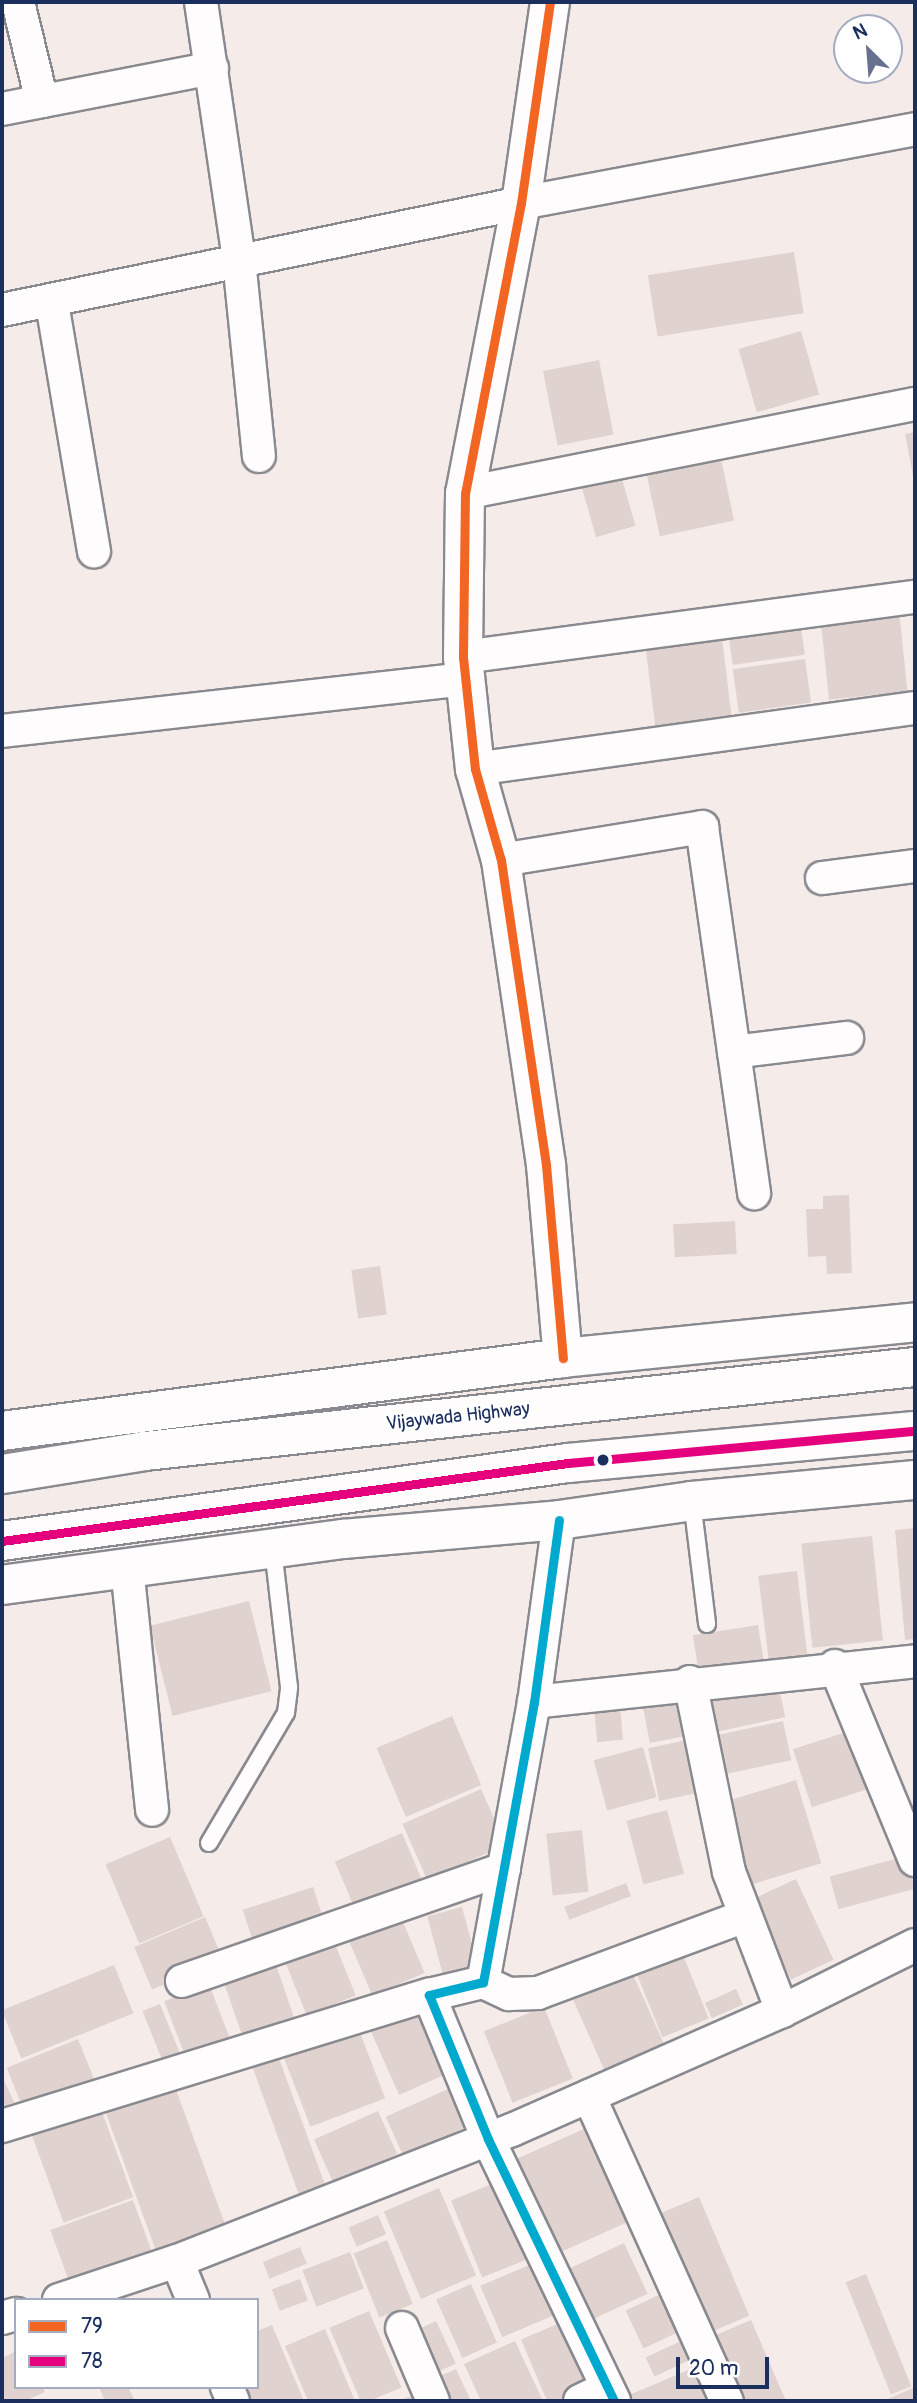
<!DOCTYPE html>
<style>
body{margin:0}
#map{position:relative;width:917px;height:2403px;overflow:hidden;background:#f5ece9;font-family:Pangolin,sans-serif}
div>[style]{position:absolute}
.building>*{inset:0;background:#e0d3cf;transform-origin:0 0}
.roads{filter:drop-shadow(2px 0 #898990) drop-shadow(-2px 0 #898990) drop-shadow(0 2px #898990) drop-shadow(0 -2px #898990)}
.lane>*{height:16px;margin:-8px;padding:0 8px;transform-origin:8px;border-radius:8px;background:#fefcfc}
.street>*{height:32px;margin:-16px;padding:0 16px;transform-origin:16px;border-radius:16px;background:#fefcfc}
.secondary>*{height:38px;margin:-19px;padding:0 19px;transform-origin:19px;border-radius:19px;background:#fefcfc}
.highway>*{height:38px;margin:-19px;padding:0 19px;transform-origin:19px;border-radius:19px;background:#fefcfc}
.bus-1>*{height:9px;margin:-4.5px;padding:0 4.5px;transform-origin:4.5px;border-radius:4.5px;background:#f26522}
.bus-2>*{height:9px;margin:-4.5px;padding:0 4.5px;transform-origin:4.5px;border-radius:4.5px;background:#e5007d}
.bus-3>*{height:9px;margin:-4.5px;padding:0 4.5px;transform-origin:4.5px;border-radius:4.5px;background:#00a9ce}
.dots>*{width:19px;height:19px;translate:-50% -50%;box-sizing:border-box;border:4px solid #fff;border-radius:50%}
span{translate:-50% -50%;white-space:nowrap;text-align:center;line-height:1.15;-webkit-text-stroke:6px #fff;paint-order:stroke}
.street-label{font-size:19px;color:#1b2f5e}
.frame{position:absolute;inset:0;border:4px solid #1b2f5e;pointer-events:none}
.legend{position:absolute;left:14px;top:2298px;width:245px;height:91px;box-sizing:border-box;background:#fff;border:2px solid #a4acbf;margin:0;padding:9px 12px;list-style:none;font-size:21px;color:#1b2f5e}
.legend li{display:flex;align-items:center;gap:14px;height:35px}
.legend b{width:35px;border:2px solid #a4acbf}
.north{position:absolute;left:833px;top:14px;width:70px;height:70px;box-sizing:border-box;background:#fff;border:2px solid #a4acbf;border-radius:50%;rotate:335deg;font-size:19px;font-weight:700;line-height:28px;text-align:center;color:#1b2f5e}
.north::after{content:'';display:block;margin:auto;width:24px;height:32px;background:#67718f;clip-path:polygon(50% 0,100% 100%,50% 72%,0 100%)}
.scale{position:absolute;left:676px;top:2357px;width:93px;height:32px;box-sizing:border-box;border:4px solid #1b2f5e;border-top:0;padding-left:9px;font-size:21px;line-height:24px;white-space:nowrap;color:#1b2f5e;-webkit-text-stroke:5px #fff;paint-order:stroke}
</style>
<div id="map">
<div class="building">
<div style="left:794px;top:252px;width:62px;height:148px;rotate:81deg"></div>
<div style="left:801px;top:331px;width:66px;height:65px;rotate:74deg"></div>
<div style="left:599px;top:360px;width:76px;height:57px;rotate:79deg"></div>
<div style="clip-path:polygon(915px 432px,915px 480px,914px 481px,905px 434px)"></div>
<div style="left:720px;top:454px;width:68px;height:76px;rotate:78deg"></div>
<div style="left:620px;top:472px;width:56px;height:41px;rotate:74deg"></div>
<div style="left:899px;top:610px;width:82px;height:79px;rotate:84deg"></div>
<div style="left:801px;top:627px;width:28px;height:73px;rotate:82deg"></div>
<div style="left:722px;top:638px;width:81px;height:77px;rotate:83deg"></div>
<div style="left:805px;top:659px;width:44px;height:73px;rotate:82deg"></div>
<div style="clip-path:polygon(849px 1195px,852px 1273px,827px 1274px,826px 1256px,808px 1257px,806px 1209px,823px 1209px,823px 1196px)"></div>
<div style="left:735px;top:1221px;width:33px;height:62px;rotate:87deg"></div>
<div style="left:380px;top:1266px;width:49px;height:29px;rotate:82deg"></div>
<div style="clip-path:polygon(915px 1528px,915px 1639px,905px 1640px,895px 1530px)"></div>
<div style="left:872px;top:1536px;width:105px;height:71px;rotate:84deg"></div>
<div style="left:797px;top:1571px;width:87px;height:39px;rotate:83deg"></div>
<div style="left:249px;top:1601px;width:93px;height:102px;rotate:76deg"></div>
<div style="left:758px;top:1625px;width:39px;height:66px;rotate:81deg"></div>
<div style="left:777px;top:1678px;width:40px;height:77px;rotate:78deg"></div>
<div style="left:688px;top:1698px;width:37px;height:46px;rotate:79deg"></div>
<div style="left:620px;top:1705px;width:35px;height:26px;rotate:85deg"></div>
<div style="left:452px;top:1716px;width:75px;height:82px;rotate:67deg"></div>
<div style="left:783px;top:1721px;width:40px;height:67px;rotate:78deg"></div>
<div style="left:849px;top:1731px;width:61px;height:59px;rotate:72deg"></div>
<div style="left:696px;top:1738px;width:54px;height:49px;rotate:78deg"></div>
<div style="left:643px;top:1747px;width:52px;height:51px;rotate:75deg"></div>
<div style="left:796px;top:1780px;width:87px;height:79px;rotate:73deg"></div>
<div style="left:481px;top:1789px;width:61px;height:86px;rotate:66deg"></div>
<div style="left:667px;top:1810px;width:66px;height:42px;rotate:75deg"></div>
<div style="left:582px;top:1830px;width:62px;height:36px;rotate:84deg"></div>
<div style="left:402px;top:1833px;width:56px;height:73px;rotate:67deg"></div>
<div style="left:170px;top:1837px;width:86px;height:70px;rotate:67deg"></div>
<div style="left:906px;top:1856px;width:34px;height:79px;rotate:75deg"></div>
<div style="left:796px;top:1879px;width:89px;height:47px;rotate:65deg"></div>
<div style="left:626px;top:1883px;width:14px;height:66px;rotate:69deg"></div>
<div style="left:313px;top:1887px;width:41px;height:74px;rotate:72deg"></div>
<div style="left:462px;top:1907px;width:68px;height:36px;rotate:75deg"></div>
<div style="left:400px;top:1915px;width:63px;height:57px;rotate:67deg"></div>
<div style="left:205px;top:1917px;width:46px;height:77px;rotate:67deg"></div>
<div style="left:333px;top:1939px;width:61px;height:53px;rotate:68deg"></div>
<div style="left:681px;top:1950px;width:74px;height:50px;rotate:68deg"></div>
<div style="left:274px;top:1959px;width:61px;height:55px;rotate:71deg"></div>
<div style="left:114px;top:1965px;width:52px;height:121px;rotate:68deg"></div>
<div style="left:631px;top:1970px;width:87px;height:65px;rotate:66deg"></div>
<div style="left:209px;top:1984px;width:57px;height:48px;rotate:69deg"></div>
<div style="left:736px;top:1989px;width:17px;height:34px;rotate:66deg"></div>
<div style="left:160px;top:2004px;width:56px;height:19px;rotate:68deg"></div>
<div style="left:544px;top:2007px;width:77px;height:65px;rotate:68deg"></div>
<div style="left:420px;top:2009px;width:70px;height:54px;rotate:66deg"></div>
<div style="left:359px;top:2030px;width:73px;height:80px;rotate:69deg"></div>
<div style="left:78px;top:2039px;width:53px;height:77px;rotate:68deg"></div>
<div style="left:276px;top:2050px;width:150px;height:28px;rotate:70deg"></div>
<div style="clip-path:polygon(2px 2076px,14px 2102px,2px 2107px)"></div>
<div style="left:174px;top:2084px;width:150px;height:74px;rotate:70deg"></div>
<div style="left:457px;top:2085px;width:42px;height:78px;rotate:66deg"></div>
<div style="left:101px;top:2109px;width:94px;height:74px;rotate:70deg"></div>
<div style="left:378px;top:2111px;width:47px;height:70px;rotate:66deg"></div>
<div style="left:586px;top:2128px;width:103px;height:85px;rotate:66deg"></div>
<div style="left:502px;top:2180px;width:83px;height:55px;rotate:68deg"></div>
<div style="left:439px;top:2188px;width:95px;height:60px;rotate:67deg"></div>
<div style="left:699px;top:2197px;width:129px;height:47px;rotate:67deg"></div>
<div style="left:133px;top:2200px;width:53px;height:88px;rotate:70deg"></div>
<div style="left:378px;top:2215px;width:21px;height:32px;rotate:67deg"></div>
<div style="left:387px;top:2240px;width:69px;height:36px;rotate:68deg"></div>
<div style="left:624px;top:2243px;width:56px;height:67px;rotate:65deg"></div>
<div style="left:300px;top:2247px;width:18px;height:40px;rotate:68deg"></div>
<div style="left:350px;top:2252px;width:39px;height:51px;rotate:69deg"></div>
<div style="left:541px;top:2260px;width:56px;height:66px;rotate:67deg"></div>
<div style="left:866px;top:2274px;width:121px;height:22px;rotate:68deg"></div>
<div style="left:300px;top:2279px;width:23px;height:30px;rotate:70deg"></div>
<div style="left:471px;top:2284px;width:64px;height:38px;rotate:66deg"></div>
<div style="left:661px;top:2294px;width:42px;height:39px;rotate:65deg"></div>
<div style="left:369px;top:2311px;width:83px;height:43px;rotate:67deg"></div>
<div style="left:567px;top:2320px;width:71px;height:50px;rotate:67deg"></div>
<div style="clip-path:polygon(751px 2320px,786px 2401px,736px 2401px,709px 2338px)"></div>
<div style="left:436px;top:2321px;width:47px;height:30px;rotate:65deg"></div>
<div style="clip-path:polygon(272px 2325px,304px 2401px,246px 2401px,240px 2387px,257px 2387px,257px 2331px)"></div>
<div style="clip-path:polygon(325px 2329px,355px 2401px,308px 2401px,285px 2346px)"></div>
<div style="clip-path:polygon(515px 2341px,543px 2401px,481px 2401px,464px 2364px)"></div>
<div style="left:681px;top:2341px;width:21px;height:39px;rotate:65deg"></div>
<div style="clip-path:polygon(16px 2351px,16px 2387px,43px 2387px,45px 2392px,25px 2401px,4px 2401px,2px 2358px)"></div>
<div style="clip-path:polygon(700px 2365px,716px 2401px,632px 2401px,629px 2395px)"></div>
<div style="clip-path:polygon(456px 2369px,471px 2401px,438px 2401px,429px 2381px)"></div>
<div style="clip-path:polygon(99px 2387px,128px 2387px,135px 2401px,105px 2401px)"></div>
<div style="clip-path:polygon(915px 2387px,915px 2401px,883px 2401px)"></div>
<div style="clip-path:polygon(425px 2391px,429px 2401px,398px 2401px)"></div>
</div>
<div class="roads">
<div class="lane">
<div style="left:692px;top:1501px;width:124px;rotate:83deg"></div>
<div style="left:209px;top:1843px;width:151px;rotate:-59.4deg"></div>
<div style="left:286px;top:1713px;width:26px;rotate:-83deg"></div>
<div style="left:289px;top:1687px;width:140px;rotate:-96.6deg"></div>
</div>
<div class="street">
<div style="left:18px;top:2px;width:102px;rotate:76.4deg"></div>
<div style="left:201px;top:2px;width:261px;rotate:81.6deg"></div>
<div style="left:239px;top:260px;width:197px;rotate:84.2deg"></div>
<div style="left:2px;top:109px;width:214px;rotate:-11deg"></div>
<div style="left:52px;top:303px;width:252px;rotate:80.4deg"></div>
<div style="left:2px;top:310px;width:530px;rotate:-11.65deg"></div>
<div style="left:521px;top:203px;width:401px;rotate:-10.6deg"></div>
<div style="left:465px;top:493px;width:459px;rotate:-11.2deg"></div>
<div style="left:463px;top:657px;width:456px;rotate:-7.6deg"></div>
<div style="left:2px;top:731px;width:466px;rotate:-6.4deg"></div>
<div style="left:475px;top:769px;width:444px;rotate:-7.9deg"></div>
<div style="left:501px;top:860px;width:204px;rotate:-9.3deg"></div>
<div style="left:702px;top:827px;width:370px;rotate:81.9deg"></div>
<div style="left:822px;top:878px;width:94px;rotate:-7.4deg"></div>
<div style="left:734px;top:1052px;width:114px;rotate:-7.1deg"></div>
<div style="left:559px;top:1520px;width:184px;rotate:97.8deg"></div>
<div style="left:534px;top:1702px;width:285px;rotate:100.3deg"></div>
<div style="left:483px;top:1982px;width:56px;rotate:166.5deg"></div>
<div style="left:429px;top:1995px;width:156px;rotate:67.7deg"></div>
<div style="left:488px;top:2139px;width:291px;rotate:64.3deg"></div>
<div style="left:127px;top:1567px;width:244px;rotate:84.1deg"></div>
<div style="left:835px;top:1666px;width:210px;rotate:67.6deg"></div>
<div style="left:690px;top:1682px;width:194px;rotate:78.4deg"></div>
<div style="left:729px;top:1872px;width:149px;rotate:69.1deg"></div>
<div style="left:534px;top:1702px;width:383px;rotate:-6.1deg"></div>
<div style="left:182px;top:1981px;width:341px;rotate:-19.2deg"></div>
<div style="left:483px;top:1982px;width:29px;rotate:25deg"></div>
<div style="left:509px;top:1994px;width:29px;rotate:-2deg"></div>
<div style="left:538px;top:1993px;width:221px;rotate:-20.4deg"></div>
<div style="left:589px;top:2096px;width:335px;rotate:65.7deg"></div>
<div style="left:2px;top:2126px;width:447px;rotate:-17.1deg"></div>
<div style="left:177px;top:2261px;width:42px;rotate:67.7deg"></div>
<div style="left:59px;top:2300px;width:124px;rotate:-18.3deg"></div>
<div style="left:177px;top:2261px;width:360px;rotate:-21.4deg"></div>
<div style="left:512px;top:2130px;width:295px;rotate:-23.8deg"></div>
<div style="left:782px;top:2011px;width:148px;rotate:-26.4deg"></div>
<div style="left:2px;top:2318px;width:15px;rotate:-16deg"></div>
<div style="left:402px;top:2328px;width:79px;rotate:67deg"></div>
<div style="left:227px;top:2387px;width:15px;rotate:67deg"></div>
<div style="left:580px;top:2401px;width:30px;rotate:-26deg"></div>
</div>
<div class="secondary">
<div style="left:550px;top:2px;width:203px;rotate:98.2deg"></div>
<div style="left:521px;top:203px;width:295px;rotate:100.9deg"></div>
<div style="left:465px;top:493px;width:164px;rotate:90.7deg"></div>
<div style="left:463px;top:657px;width:113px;rotate:83.9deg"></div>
<div style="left:475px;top:769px;width:95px;rotate:74.1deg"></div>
<div style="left:501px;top:860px;width:308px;rotate:81.6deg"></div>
<div style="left:546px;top:1165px;width:194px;rotate:85deg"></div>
<div style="left:2px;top:1431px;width:566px;rotate:-7.41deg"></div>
<div style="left:563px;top:1358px;width:354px;rotate:-5.8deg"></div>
<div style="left:2px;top:1585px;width:344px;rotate:-7.7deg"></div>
<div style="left:343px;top:1539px;width:217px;rotate:-5deg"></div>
<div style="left:559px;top:1520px;width:134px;rotate:-8.1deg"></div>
<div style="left:692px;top:1501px;width:224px;rotate:-5.4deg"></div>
</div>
<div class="highway">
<div style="left:2px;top:1474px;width:145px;rotate:-9.1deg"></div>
<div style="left:145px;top:1451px;width:775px;rotate:-6.23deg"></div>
<div style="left:2px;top:1541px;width:571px;rotate:-7.85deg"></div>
<div style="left:568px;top:1463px;width:348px;rotate:-5.3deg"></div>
</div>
</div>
<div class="bus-1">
<div style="left:550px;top:2px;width:203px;rotate:98.2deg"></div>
<div style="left:521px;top:203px;width:295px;rotate:100.9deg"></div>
<div style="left:465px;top:493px;width:164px;rotate:90.7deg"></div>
<div style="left:463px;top:657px;width:113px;rotate:83.9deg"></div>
<div style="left:475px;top:769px;width:95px;rotate:74.1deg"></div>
<div style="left:501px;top:860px;width:308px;rotate:81.6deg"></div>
<div style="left:546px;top:1165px;width:194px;rotate:85deg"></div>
</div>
<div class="bus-2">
<div style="left:2px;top:1541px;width:571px;rotate:-7.85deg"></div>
<div style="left:568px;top:1463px;width:348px;rotate:-5.3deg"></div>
</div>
<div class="bus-3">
<div style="left:559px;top:1520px;width:184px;rotate:97.8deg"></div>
<div style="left:534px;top:1702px;width:285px;rotate:100.3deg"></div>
<div style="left:483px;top:1982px;width:56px;rotate:166.5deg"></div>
<div style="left:429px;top:1995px;width:156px;rotate:67.7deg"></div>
<div style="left:488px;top:2139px;width:291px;rotate:64.3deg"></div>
</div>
<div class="dots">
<div style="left:603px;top:1460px;background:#1b2f5e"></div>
</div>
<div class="street-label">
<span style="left:458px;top:1417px;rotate:-6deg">Vijaywada Highway</span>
</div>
<div class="frame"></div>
<ul class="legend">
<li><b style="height:9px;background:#f26522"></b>79</li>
<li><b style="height:9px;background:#e5007d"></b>78</li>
</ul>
<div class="north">N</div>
<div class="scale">20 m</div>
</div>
